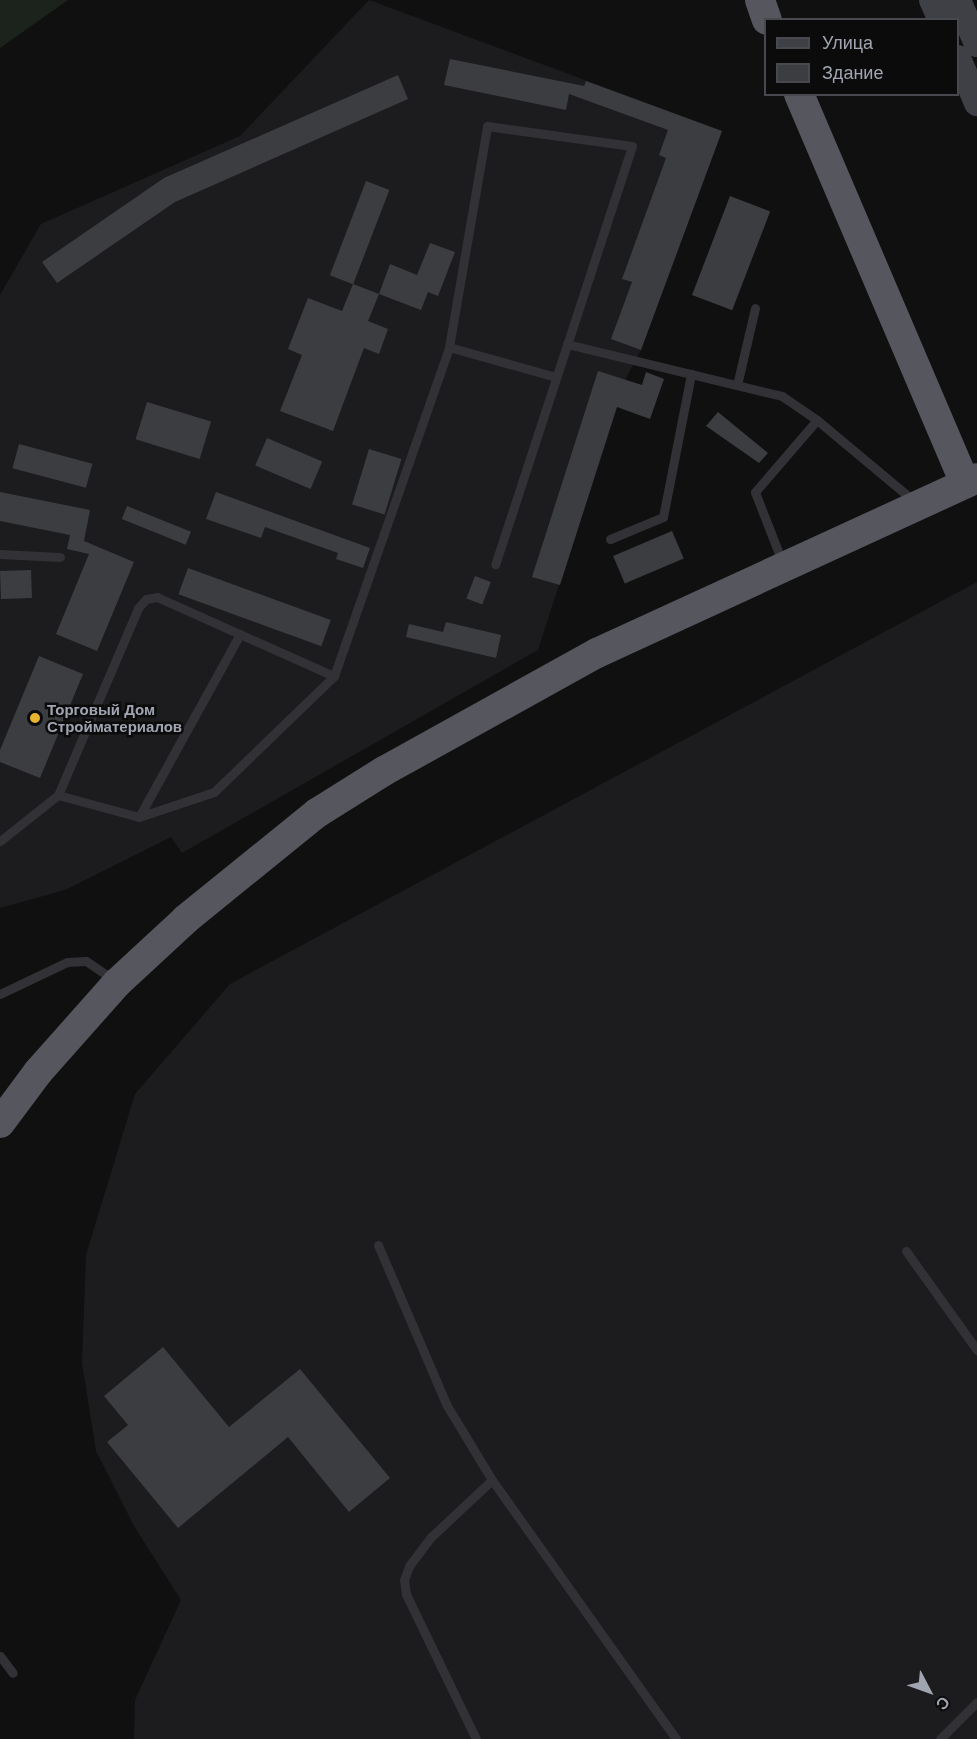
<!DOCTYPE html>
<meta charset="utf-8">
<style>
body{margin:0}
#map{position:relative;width:977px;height:1739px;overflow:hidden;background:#101011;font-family:Arial,sans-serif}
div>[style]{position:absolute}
.built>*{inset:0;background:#1c1c1e}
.green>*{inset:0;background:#1c231d}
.building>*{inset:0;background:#3c3d41;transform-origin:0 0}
.service>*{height:9px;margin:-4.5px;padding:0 4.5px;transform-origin:4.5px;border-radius:4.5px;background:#313136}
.secondary>*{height:26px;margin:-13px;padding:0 13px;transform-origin:13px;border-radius:13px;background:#3f4046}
.trunk>*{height:30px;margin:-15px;padding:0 15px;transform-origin:15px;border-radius:15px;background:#55565e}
.dots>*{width:16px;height:16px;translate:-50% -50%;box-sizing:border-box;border:3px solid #0b0b0c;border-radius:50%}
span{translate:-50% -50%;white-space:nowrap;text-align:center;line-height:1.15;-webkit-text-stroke:5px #0b0b0c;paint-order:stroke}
.poi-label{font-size:15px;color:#a1a5b1;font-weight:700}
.left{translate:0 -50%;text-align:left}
.legend{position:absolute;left:764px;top:18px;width:195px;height:78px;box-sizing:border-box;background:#0b0b0c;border:2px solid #47494e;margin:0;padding:8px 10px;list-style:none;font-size:18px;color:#a1a5b1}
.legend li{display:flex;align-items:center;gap:12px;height:30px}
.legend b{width:30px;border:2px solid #47494e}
.north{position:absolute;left:899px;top:1661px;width:60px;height:60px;-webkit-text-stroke:4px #0b0b0c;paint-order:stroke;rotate:131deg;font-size:16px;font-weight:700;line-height:24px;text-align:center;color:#a1a5b1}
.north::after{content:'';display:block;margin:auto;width:21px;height:27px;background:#a1a5b1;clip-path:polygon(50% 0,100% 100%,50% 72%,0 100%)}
</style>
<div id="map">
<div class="built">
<div style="clip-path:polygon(369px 0,722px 131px,641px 350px,625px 380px,538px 650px,182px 853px,171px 837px,65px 890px,0 908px,0 295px,41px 224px,240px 136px)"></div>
<div style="clip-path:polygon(977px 582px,977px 1739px,134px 1739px,135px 1700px,181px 1600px,134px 1526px,96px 1451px,82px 1363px,86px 1255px,135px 1094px,230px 984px)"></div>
</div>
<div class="green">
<div style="clip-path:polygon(0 0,68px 0,0 48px)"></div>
</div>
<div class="building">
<div style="clip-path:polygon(450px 59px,584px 86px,586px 81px,722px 131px,641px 350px,611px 339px,632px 282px,622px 279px,666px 158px,659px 155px,668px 130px,569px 94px,566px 110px,444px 85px)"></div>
<div style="clip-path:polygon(398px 75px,408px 99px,175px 202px,57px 283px,42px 262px,164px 178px)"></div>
<div style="left:366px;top:181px;width:25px;height:101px;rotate:21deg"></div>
<div style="left:730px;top:196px;width:43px;height:106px;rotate:21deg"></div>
<div style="clip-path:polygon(430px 243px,455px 252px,438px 296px,428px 292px,421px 310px,379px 294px,390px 264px,417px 275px)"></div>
<div style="clip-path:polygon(353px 284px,379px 294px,368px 321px,388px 329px,379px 354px,364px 348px,333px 431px,280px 411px,302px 355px,288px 349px,308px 298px,342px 311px)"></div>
<div style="clip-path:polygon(598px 371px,642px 385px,646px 372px,664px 379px,650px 419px,617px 407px,560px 585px,532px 577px)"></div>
<div style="left:147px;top:402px;width:67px;height:39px;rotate:17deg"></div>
<div style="clip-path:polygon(718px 412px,768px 453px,759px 463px,706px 426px)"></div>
<div style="left:267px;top:438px;width:60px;height:30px;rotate:23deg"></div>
<div style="left:19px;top:444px;width:76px;height:25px;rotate:15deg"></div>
<div style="left:369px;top:449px;width:34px;height:58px;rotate:17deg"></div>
<div style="clip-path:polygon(0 492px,90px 510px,84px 541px,134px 562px,97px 651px,56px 634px,89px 554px,67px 549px,70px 535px,0 521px)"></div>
<div style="clip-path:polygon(216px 492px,370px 548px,363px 568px,336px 559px,338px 553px,265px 527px,261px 538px,206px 519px)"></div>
<div style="left:127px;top:506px;width:69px;height:14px;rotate:22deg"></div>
<div style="left:672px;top:531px;width:30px;height:64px;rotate:67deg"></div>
<div style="left:188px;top:568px;width:152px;height:28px;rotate:20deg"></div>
<div style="left:31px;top:570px;width:28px;height:31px;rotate:88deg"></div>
<div style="left:475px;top:576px;width:17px;height:24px;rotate:21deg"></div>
<div style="clip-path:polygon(446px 622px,501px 635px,496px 658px,406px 637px,409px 624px,443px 632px)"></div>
<div style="clip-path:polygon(39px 656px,83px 674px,40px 778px,0 762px,0 750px)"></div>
<div style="clip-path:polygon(163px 1347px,229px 1427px,300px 1369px,390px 1478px,349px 1512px,288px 1437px,178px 1528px,107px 1442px,128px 1425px,104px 1396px)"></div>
</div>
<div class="service">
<div style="left:567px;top:344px;width:221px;rotate:13.6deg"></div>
<div style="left:782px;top:396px;width:42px;rotate:34.4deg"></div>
<div style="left:817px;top:420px;width:126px;rotate:39.9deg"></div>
<div style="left:449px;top:347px;width:111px;rotate:15.7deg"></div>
<div style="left:737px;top:385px;width:79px;rotate:-76.8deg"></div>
<div style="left:610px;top:539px;width:57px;rotate:-22.5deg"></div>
<div style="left:663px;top:517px;width:146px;rotate:-78.9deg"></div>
<div style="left:0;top:554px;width:60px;rotate:2.9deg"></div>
<div style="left:783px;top:564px;width:77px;rotate:-111.3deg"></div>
<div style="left:755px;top:492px;width:95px;rotate:-49.3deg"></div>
<div style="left:58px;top:795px;width:84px;rotate:15.2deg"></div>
<div style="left:139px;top:817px;width:79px;rotate:-18.4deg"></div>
<div style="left:214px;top:792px;width:167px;rotate:-44deg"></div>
<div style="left:334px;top:676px;width:349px;rotate:-70.7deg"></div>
<div style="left:449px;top:347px;width:224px;rotate:-80.2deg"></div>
<div style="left:487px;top:126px;width:146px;rotate:7.9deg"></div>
<div style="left:632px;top:146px;width:440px;rotate:108.1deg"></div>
<div style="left:139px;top:817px;width:209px;rotate:-61.1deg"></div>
<div style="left:0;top:841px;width:74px;rotate:-38.4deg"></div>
<div style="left:58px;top:795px;width:203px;rotate:-66.8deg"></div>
<div style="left:138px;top:608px;width:12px;rotate:-48deg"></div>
<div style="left:146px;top:599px;width:11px;rotate:-10deg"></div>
<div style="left:157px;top:597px;width:194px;rotate:24.1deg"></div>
<div style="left:0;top:994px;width:74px;rotate:-25.5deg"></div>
<div style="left:67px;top:962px;width:19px;rotate:-3deg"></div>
<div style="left:86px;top:961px;width:32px;rotate:34deg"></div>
<div style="left:378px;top:1245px;width:173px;rotate:66.8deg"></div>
<div style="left:446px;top:1404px;width:89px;rotate:58.8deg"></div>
<div style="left:492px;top:1480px;width:318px;rotate:54.6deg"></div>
<div style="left:906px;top:1251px;width:122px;rotate:54.4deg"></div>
<div style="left:0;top:1656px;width:21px;rotate:53deg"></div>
<div style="left:476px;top:1739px;width:161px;rotate:-115.8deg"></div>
<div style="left:406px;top:1594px;width:14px;rotate:-98deg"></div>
<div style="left:404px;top:1580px;width:15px;rotate:-70deg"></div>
<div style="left:409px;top:1566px;width:36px;rotate:-53deg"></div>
<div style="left:431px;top:1537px;width:83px;rotate:-43.1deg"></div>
<div style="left:940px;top:1739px;width:52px;rotate:-45deg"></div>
</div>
<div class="secondary">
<div style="left:932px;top:0;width:22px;rotate:66deg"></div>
<div style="left:958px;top:0;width:48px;rotate:66.6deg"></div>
<div style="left:958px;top:58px;width:49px;rotate:67.1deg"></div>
</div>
<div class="trunk">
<div style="left:760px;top:0;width:21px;rotate:71deg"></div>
<div style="left:799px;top:94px;width:423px;rotate:66.9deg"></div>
<div style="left:0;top:1123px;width:64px;rotate:-53.3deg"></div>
<div style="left:38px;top:1072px;width:119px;rotate:-48.4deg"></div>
<div style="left:117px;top:983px;width:94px;rotate:-42.8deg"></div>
<div style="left:186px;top:919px;width:169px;rotate:-39deg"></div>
<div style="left:317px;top:813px;width:79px;rotate:-32.1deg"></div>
<div style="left:384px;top:771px;width:244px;rotate:-29deg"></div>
<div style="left:597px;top:653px;width:418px;rotate:-24.7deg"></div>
</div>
<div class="dots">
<div style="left:35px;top:718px;background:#e8b430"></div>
</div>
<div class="poi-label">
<span class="left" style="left:47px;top:718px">Торговый Дом<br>Стройматериалов</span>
</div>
<ul class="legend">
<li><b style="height:8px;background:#3f4046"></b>Улица</li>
<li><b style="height:16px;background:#3c3d41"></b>Здание</li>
</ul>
<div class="north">С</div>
</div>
